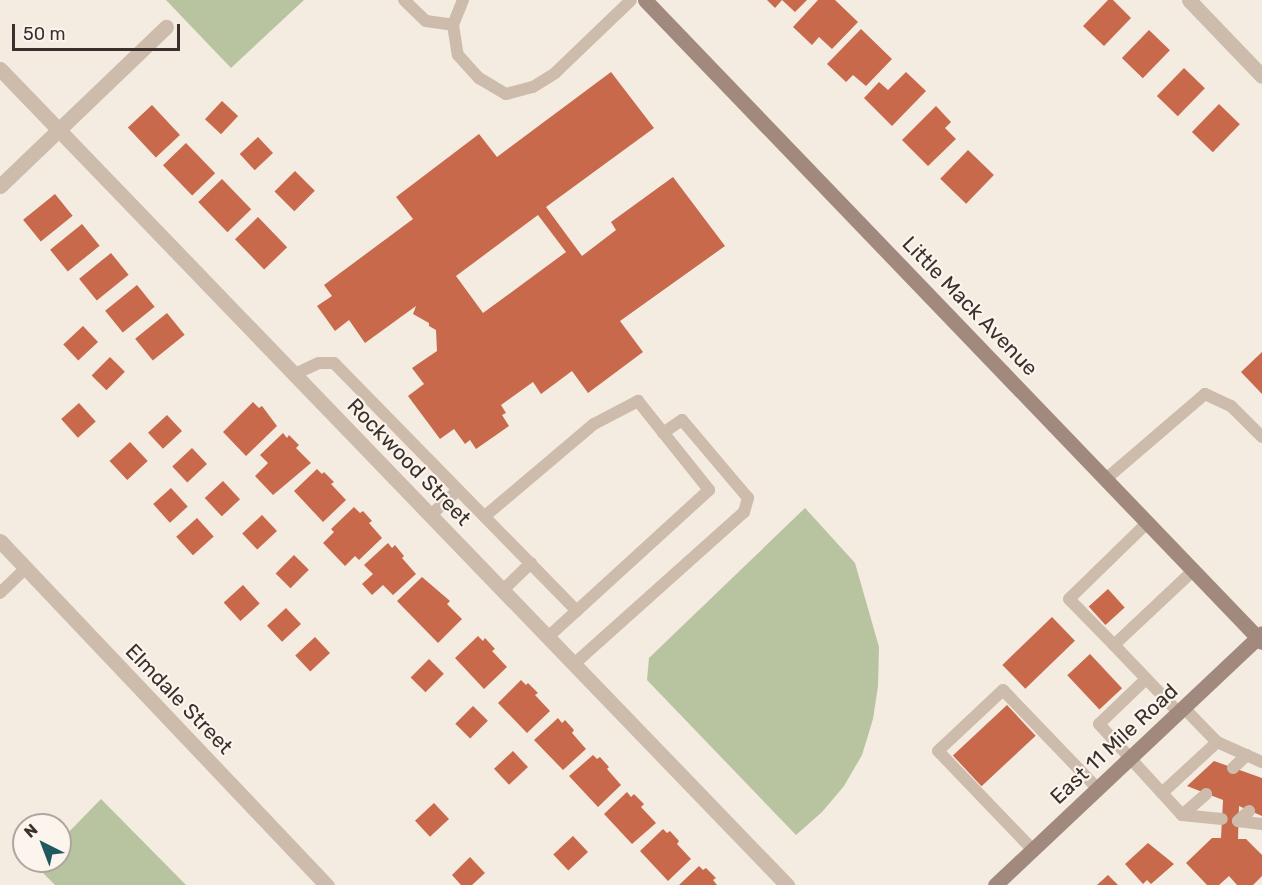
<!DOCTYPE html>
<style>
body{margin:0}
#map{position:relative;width:1262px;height:885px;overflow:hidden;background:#f4ebe1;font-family:Rubik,sans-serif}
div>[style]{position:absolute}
.green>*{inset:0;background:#b8c4a0}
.building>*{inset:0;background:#c8694b;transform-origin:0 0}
.service>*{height:12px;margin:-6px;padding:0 6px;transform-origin:6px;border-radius:6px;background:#cdbbac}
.minor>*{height:15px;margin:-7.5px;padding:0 7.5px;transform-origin:7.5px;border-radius:7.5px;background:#cdbbac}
.secondary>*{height:15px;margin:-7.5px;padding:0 7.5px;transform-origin:7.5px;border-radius:7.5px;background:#a18a7d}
span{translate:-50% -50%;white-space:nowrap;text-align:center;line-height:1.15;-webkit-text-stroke:4.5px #fbf5ee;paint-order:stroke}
.street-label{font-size:21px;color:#3b302b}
.north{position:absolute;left:12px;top:813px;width:60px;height:60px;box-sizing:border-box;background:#fbf5ee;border:2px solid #aea6a0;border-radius:50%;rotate:318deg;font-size:16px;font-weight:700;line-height:24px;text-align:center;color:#3b302b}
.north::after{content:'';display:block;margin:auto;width:21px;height:27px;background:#1f5a5e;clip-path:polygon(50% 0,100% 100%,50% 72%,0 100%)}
.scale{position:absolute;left:12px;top:24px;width:168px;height:27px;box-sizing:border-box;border:3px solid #3b302b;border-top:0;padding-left:8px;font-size:18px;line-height:21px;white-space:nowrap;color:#3b302b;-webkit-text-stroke:4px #fbf5ee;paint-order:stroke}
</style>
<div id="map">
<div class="green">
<div style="clip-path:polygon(166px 0,304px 0,231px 68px)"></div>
<div style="clip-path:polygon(805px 508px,855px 563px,879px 647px,878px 686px,873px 719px,862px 755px,844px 786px,822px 812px,796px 835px,647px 680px,649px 658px)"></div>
<div style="clip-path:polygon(101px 799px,186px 885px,55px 885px,36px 866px,40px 861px,60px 861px,60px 841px)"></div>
</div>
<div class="building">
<div style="clip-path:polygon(767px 0,807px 0,795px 12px,782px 0,775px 8px)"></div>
<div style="clip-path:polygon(818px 0,835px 0,858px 22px,832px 49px,819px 37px,812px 45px,793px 27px)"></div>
<div style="clip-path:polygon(1108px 0,1113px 0,1131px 18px,1104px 46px,1083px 26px)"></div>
<div style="clip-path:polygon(861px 29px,892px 59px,866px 86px,853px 75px,846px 82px,827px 64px)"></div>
<div style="left:1149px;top:30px;width:29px;height:39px;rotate:44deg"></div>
<div style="left:1184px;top:68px;width:29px;height:39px;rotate:44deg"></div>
<div style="clip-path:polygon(evenodd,611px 72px,654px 128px,546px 207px,582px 256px,616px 230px,611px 222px,673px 177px,725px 246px,620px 321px,643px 352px,588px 393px,572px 371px,541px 394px,533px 382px,501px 405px,506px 413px,502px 415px,509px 426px,476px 449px,470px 440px,465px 444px,454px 429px,440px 439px,408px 396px,424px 384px,412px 368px,437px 351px,436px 330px,429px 326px,429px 323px,413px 314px,416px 306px,365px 343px,349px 320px,335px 331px,317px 306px,332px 296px,324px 285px,413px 219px,396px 197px,479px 134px,497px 157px,611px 72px,538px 215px,566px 252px,483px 313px,456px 276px,538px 215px)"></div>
<div style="clip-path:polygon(906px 72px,926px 91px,892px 126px,864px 98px,879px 82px,888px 90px)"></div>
<div style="left:222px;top:101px;width:22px;height:25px;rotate:43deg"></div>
<div style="left:1219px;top:104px;width:29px;height:39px;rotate:44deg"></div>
<div style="left:152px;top:105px;width:41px;height:33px;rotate:47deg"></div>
<div style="clip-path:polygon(936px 106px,951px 122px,945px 128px,956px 139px,928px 166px,902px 140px)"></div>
<div style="left:258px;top:137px;width:22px;height:25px;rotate:47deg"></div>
<div style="left:186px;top:143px;width:42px;height:32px;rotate:46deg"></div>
<div style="left:968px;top:150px;width:36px;height:40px;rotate:44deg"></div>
<div style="left:295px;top:171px;width:28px;height:29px;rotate:45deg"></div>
<div style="left:222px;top:179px;width:42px;height:33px;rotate:46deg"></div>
<div style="left:55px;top:194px;width:28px;height:41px;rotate:51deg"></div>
<div style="left:258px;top:217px;width:42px;height:32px;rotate:46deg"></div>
<div style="left:82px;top:224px;width:28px;height:41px;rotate:51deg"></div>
<div style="left:111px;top:253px;width:28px;height:41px;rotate:51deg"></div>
<div style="left:137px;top:285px;width:28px;height:41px;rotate:51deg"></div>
<div style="left:167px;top:313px;width:28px;height:41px;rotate:51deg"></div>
<div style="left:83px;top:326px;width:22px;height:27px;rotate:47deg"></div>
<div style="clip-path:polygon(1262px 352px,1262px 394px,1241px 372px)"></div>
<div style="left:110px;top:357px;width:21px;height:26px;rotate:45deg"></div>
<div style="clip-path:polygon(253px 402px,259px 408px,262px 406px,277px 426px,246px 456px,223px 432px)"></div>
<div style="left:79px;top:403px;width:25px;height:24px;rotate:48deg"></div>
<div style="left:167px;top:415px;width:22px;height:26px;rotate:47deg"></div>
<div style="clip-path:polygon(283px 433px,287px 438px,289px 435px,299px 445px,296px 448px,311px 463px,273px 495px,255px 476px,268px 463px,260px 455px)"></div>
<div style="left:130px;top:442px;width:26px;height:28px;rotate:47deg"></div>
<div style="left:192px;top:448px;width:22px;height:27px;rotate:47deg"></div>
<div style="clip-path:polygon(317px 469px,322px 474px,324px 472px,334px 482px,331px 484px,346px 500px,323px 522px,294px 491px)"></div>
<div style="left:223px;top:481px;width:25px;height:25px;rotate:47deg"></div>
<div style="left:171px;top:488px;width:25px;height:24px;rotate:48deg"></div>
<div style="clip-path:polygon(354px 507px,360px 513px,363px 511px,372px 521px,369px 523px,382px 538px,359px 560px,355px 556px,345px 566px,323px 543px,334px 532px,331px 529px)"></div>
<div style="left:262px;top:515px;width:22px;height:27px;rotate:47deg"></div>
<div style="left:197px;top:518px;width:25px;height:28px;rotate:48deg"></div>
<div style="clip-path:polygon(388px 543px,392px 548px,395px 545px,404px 556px,402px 558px,416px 574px,393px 595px,383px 585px,372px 595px,362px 584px,373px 574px,364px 565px)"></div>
<div style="left:294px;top:555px;width:21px;height:26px;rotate:45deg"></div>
<div style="clip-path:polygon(422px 577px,450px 601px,447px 604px,462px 619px,438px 643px,397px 601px)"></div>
<div style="left:243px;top:585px;width:25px;height:26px;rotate:48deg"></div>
<div style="left:1108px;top:589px;width:25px;height:26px;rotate:48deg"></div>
<div style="left:286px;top:608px;width:22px;height:26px;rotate:47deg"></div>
<div style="left:1052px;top:617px;width:33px;height:69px;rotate:46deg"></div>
<div style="clip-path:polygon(478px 636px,483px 641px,485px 638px,495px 649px,492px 651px,507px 667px,484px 689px,455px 658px)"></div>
<div style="left:315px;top:637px;width:22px;height:27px;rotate:47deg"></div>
<div style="left:1090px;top:654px;width:47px;height:31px;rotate:47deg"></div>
<div style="left:429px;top:659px;width:21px;height:26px;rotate:45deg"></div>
<div style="clip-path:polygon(521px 680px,526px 685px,528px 683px,538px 693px,535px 695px,550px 711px,527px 733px,498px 703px)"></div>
<div style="left:1007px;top:705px;width:42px;height:74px;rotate:47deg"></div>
<div style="left:473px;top:706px;width:21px;height:25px;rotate:45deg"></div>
<div style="clip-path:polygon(558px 718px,562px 723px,565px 720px,574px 730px,572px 733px,586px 749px,563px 770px,534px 740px)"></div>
<div style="left:513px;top:751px;width:22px;height:26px;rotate:47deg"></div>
<div style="clip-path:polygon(593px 755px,597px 759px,600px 757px,609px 767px,607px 769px,621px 785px,598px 807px,569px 776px)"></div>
<div style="clip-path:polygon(1214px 761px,1262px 778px,1262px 816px,1239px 806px,1238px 839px,1246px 839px,1262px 855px,1262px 876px,1253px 885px,1237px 885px,1229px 876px,1219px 885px,1207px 885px,1186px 863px,1212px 838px,1221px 838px,1223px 800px,1187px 786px)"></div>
<div style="clip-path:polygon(627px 792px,631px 797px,634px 794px,644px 804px,641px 807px,656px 823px,632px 844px,604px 814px)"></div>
<div style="left:434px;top:803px;width:22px;height:26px;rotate:47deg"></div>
<div style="clip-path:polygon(663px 829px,667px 833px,670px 831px,679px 841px,677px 844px,691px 859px,668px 881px,640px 851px)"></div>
<div style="left:573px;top:836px;width:22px;height:27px;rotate:47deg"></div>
<div style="clip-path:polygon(1148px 843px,1174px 864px,1151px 884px,1147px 880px,1143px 884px,1125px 864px)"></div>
<div style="clip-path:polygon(470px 857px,485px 873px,472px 885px,461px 885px,452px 875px)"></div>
<div style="clip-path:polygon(699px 866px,703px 870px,706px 868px,716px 878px,713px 880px,717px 885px,679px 885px)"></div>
<div style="clip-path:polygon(1108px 875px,1118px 885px,1097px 885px)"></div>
</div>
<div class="service">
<div style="left:404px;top:0;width:30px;rotate:44deg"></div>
<div style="left:426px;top:21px;width:27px;rotate:8deg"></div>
<div style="left:463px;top:0;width:27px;rotate:112deg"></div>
<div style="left:453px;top:25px;width:30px;rotate:81deg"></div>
<div style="left:458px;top:55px;width:31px;rotate:48deg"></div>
<div style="left:479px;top:78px;width:31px;rotate:31deg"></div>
<div style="left:506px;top:94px;width:28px;rotate:-15deg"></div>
<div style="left:533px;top:87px;width:26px;rotate:-32deg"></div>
<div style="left:555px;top:73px;width:105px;rotate:-43.8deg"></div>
<div style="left:295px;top:374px;width:26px;rotate:-25deg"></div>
<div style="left:319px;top:363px;width:15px"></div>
<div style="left:334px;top:363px;width:347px;rotate:45.6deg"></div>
<div style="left:1107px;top:478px;width:129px;rotate:-40.6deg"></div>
<div style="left:1205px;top:394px;width:29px;rotate:25deg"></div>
<div style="left:1231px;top:406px;width:44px;rotate:45deg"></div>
<div style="left:431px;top:515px;width:37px;rotate:-43deg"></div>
<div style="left:485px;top:516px;width:143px;rotate:-40.2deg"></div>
<div style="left:594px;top:424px;width:50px;rotate:-27.6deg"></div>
<div style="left:638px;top:401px;width:114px;rotate:51.4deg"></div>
<div style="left:709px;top:490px;width:219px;rotate:137.6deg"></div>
<div style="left:1148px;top:522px;width:110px;rotate:135.7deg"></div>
<div style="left:1069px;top:599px;width:64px;rotate:45.6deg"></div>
<div style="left:1114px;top:645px;width:110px;rotate:-43.2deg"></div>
<div style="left:503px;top:590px;width:39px;rotate:-44deg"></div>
<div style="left:0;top:593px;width:36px;rotate:-44deg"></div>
<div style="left:1114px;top:645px;width:94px;rotate:46.3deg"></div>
<div style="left:574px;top:664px;width:228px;rotate:-41.8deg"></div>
<div style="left:744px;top:512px;width:15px;rotate:-74deg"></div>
<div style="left:748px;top:498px;width:102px;rotate:-130.2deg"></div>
<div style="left:682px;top:420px;width:23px;rotate:146deg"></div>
<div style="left:1146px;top:679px;width:65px;rotate:136.2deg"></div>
<div style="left:1099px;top:724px;width:123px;rotate:47.6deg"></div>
<div style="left:1182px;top:815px;width:40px;rotate:5.7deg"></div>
<div style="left:1184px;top:708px;width:47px;rotate:45.9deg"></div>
<div style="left:1217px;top:742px;width:49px;rotate:24deg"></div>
<div style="left:1233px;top:768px;width:19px;rotate:-43deg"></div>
<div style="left:1162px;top:793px;width:75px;rotate:-42.8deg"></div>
<div style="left:1182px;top:815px;width:32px;rotate:-41deg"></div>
<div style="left:1238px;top:821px;width:24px;rotate:7deg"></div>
<div style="left:1238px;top:821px;width:15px;rotate:-42deg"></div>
<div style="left:1033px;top:850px;width:137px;rotate:-133.8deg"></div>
<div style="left:938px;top:751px;width:89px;rotate:-43.2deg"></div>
<div style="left:1003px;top:690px;width:137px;rotate:46.2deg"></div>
</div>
<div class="minor">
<div style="left:1189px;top:0;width:105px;rotate:46.2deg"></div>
<div style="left:0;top:69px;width:1134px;rotate:46.04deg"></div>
<div style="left:0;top:186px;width:230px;rotate:-43.8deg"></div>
<div style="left:0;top:541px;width:475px;rotate:46.5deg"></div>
</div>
<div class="secondary">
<div style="left:645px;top:0;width:890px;rotate:46.14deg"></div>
<div style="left:995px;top:885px;width:367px;rotate:-43.3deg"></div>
</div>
<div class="street-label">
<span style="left:970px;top:306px;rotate:46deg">Little Mack Avenue</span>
<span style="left:409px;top:462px;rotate:46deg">Rockwood Street</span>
<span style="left:179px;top:699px;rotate:46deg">Elmdale Street</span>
<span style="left:1114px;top:744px;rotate:-43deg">East 11 Mile Road</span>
</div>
<div class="north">N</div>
<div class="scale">50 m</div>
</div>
